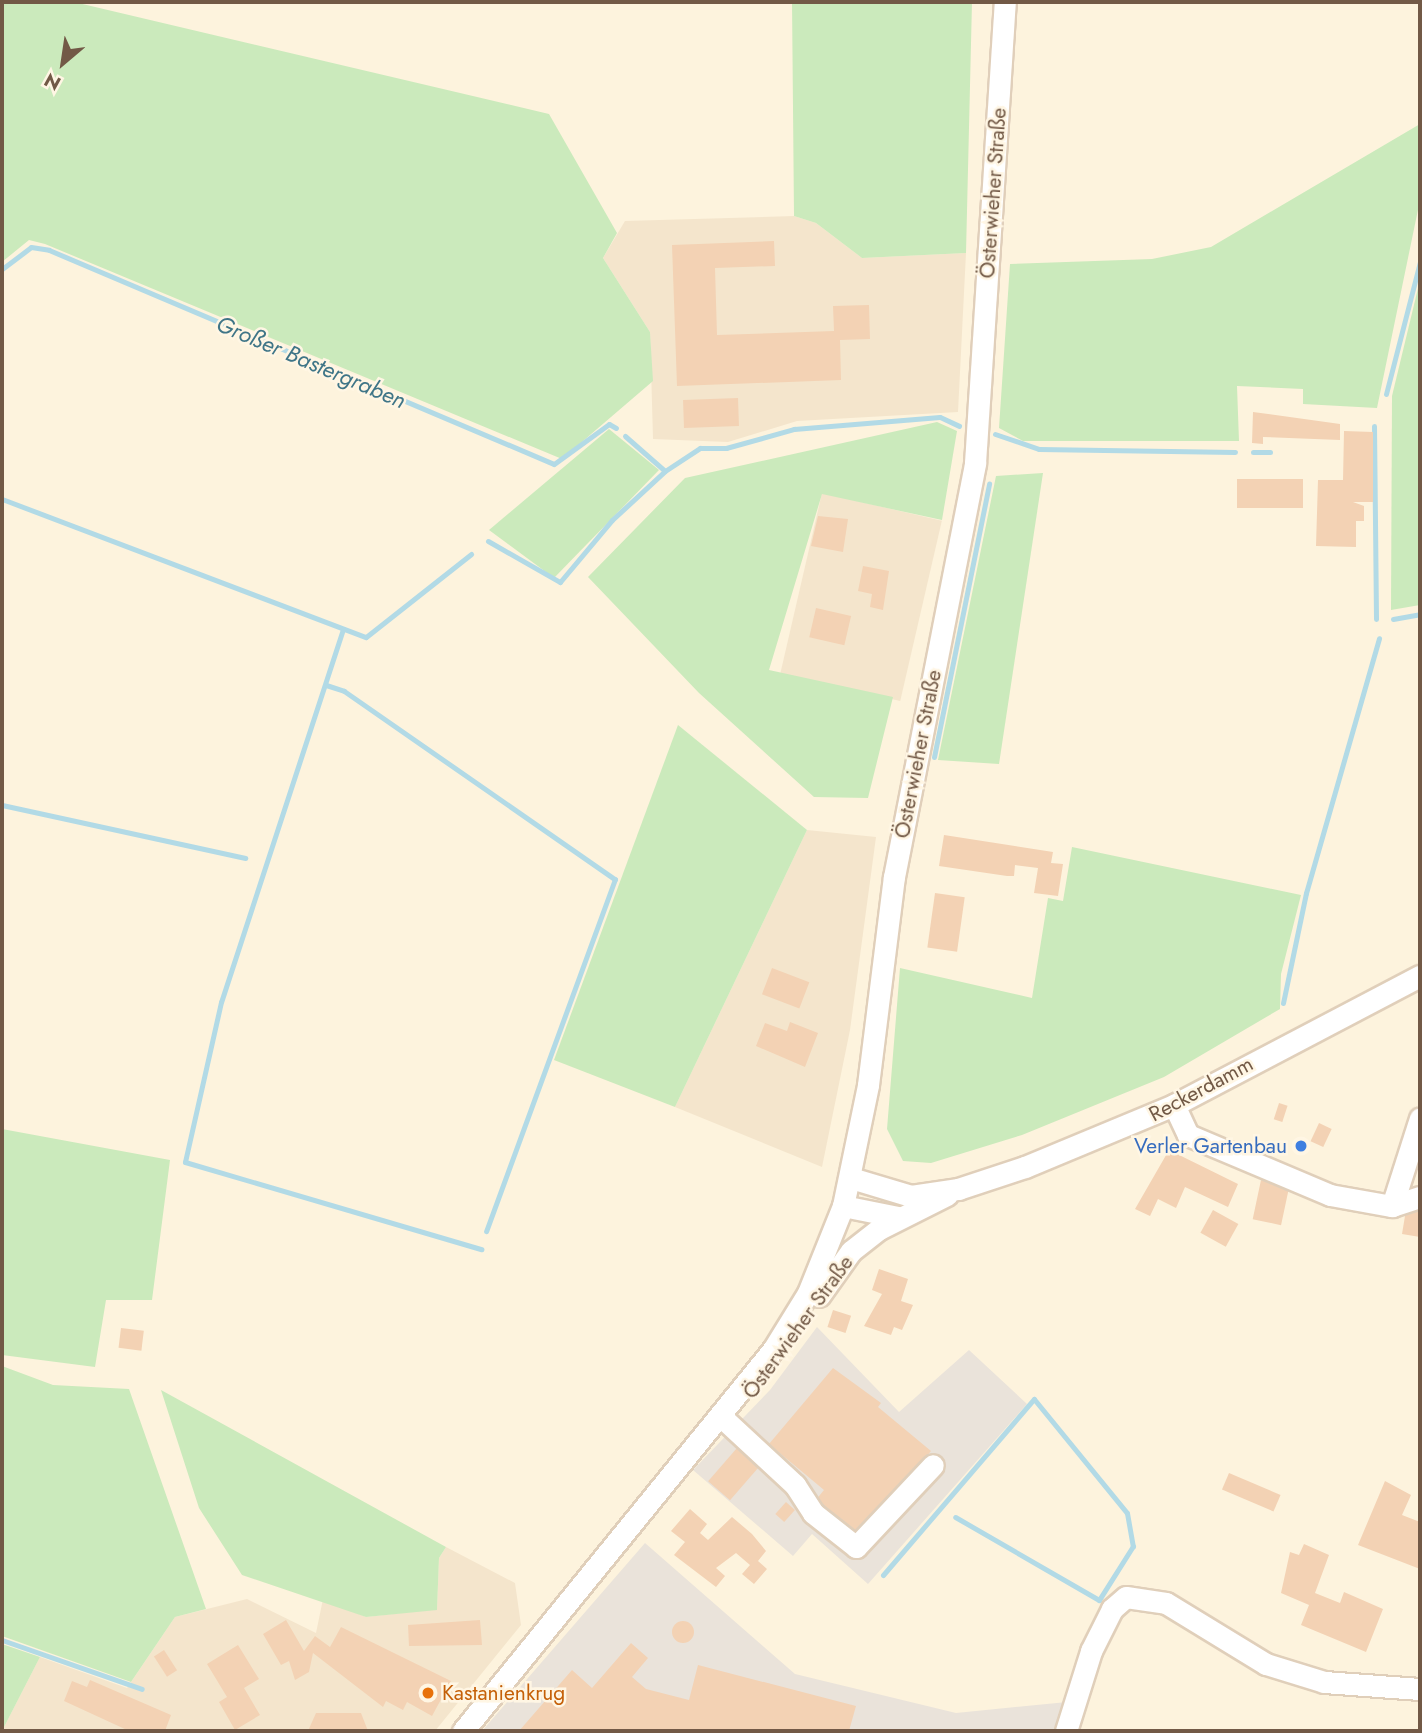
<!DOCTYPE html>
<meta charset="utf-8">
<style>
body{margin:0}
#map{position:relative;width:1422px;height:1733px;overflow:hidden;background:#fdf3dd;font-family:Jost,sans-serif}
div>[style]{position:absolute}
.residential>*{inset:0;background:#f4e5cc;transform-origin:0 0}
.industrial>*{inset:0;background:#eae3da}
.green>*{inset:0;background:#cbeabc}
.stream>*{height:5px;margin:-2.5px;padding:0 2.5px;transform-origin:2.5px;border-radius:2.5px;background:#b2dae6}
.building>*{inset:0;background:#f3d2b4;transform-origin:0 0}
.round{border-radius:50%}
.roads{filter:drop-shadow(2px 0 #e0cfba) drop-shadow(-2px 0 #e0cfba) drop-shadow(0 2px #e0cfba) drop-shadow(0 -2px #e0cfba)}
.minor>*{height:21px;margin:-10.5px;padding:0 10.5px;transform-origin:10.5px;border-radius:10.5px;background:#fff}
.dots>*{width:19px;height:19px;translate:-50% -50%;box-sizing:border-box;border:4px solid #fff6e4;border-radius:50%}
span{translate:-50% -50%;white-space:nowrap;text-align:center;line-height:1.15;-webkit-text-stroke:5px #fff6e4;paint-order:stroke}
.street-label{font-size:21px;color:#725946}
.shop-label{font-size:21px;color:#366cbe}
.right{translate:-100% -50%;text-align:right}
.food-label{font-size:21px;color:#c56008}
.left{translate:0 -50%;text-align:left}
.water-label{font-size:23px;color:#3f7587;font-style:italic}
.frame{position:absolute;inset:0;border:4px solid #725946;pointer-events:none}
.north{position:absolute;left:28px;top:28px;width:70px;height:70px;-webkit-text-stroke:5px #fff6e4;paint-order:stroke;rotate:209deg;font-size:19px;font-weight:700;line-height:28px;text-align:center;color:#725946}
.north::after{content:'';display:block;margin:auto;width:24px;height:32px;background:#725946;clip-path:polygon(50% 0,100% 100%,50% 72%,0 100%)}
</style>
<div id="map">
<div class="residential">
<div style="clip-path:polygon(794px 216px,816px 223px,862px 258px,966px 253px,958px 412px,797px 421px,728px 442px,653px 439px,650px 332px,603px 258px,625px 221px)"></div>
<div style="left:822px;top:493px;width:123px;height:185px;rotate:13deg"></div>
<div style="clip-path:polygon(807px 830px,876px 837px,850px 1030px,822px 1167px,675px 1107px)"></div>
<div style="clip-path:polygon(446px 1547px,515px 1583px,521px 1625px,435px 1731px,2px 1731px,40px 1657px,127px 1688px,175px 1617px,247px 1599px,316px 1633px,323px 1599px,366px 1617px,437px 1609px,439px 1558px)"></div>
</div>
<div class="industrial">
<div style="clip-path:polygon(817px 1327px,899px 1412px,969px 1350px,1027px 1404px,868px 1584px,812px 1534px,793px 1556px,693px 1470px,770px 1390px)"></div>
<div style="clip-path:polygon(645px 1543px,795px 1674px,956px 1713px,1067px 1702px,1060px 1731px,482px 1731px)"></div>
</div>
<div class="green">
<div style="clip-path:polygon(2px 2px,74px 2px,549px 114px,617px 233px,603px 258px,650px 332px,653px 381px,562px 459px,45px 244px,29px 240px,2px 262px)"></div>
<div style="clip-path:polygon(792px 2px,972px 2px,966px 253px,862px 258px,816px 223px,794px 216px)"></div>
<div style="clip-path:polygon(1420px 124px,1420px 200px,1377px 408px,1303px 404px,1303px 389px,1237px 386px,1239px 441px,1023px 441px,999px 428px,1010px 264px,1152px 259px,1211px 247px)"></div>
<div style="clip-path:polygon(1420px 280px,1420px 605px,1391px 610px,1392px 396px)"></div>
<div style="clip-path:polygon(937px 422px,957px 431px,942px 520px,822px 494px,769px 670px,893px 697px,868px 798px,814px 797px,699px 693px,588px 577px,685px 478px)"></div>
<div style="clip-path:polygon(609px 429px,659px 470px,554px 578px,489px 530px)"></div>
<div style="clip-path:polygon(1043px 473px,999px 764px,938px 760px,996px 476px)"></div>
<div style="clip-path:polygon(678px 725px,807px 830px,675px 1107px,554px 1060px)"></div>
<div style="clip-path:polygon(1072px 847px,1301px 895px,1281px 974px,1280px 1009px,1164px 1077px,1022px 1135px,931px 1163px,903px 1161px,887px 1129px,900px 968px,1032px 998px,1048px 898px,1063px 901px)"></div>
<div style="clip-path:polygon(2px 1129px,170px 1160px,152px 1300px,106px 1300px,95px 1367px,2px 1355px)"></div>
<div style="clip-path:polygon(2px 1366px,53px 1385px,129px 1389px,206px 1609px,175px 1617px,131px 1682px,2px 1636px)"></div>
<div style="clip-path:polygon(161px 1390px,446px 1547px,439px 1558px,437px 1610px,366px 1617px,242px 1575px,199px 1508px)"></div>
<div style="clip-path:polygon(2px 1644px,40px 1657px,2px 1731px)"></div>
</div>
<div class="stream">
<div style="left:2px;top:269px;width:36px;rotate:-37deg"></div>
<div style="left:31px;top:247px;width:18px;rotate:9deg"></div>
<div style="left:49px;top:250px;width:548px;rotate:22.97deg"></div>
<div style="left:554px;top:464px;width:68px;rotate:-36deg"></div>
<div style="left:609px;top:424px;width:8px;rotate:30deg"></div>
<div style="left:1386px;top:394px;width:136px;rotate:-75.6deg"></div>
<div style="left:1374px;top:426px;width:193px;rotate:89.4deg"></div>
<div style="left:995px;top:434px;width:46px;rotate:18.8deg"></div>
<div style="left:1039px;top:449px;width:196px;rotate:0.9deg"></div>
<div style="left:625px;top:436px;width:53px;rotate:41.2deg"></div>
<div style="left:665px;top:471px;width:42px;rotate:-33.3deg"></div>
<div style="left:700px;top:448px;width:26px"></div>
<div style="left:726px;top:448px;width:71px;rotate:-15.6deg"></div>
<div style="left:794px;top:429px;width:146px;rotate:-4.7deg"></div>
<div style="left:940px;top:417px;width:21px;rotate:25deg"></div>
<div style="left:1253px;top:452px;width:17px"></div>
<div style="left:2px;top:499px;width:389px;rotate:20.8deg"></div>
<div style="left:366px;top:637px;width:134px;rotate:-38.3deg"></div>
<div style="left:488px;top:541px;width:83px;rotate:29.7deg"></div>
<div style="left:560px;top:582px;width:81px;rotate:-50deg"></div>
<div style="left:612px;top:520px;width:72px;rotate:-42.8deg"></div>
<div style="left:1393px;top:619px;width:27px;rotate:-10deg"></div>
<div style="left:343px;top:629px;width:392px;rotate:108.1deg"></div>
<div style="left:221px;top:1002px;width:164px;rotate:102.7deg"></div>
<div style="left:185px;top:1162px;width:309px;rotate:16.4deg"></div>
<div style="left:326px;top:685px;width:19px;rotate:18deg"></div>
<div style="left:344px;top:691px;width:330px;rotate:34.8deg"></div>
<div style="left:615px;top:879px;width:375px;rotate:110.1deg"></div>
<div style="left:934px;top:757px;width:279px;rotate:-78.6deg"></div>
<div style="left:2px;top:805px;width:249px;rotate:12.3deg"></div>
<div style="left:1283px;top:1003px;width:112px;rotate:-78.2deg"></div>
<div style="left:1306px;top:893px;width:265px;rotate:-74deg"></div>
<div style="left:883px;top:1575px;width:232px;rotate:-49.4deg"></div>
<div style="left:1034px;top:1399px;width:147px;rotate:50.8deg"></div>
<div style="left:1127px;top:1513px;width:34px;rotate:80deg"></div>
<div style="left:1133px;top:1546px;width:64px;rotate:122.2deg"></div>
<div style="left:1099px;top:1600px;width:166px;rotate:-150deg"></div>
<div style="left:2px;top:1640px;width:148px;rotate:19.3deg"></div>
</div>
<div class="building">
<div style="clip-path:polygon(774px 241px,775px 266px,715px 268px,717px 335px,834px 331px,833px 306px,869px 305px,870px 339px,840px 340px,841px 380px,677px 386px,672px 245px)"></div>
<div style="left:738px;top:398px;width:28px;height:55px;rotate:88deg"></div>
<div style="clip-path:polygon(1253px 412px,1340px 424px,1340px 440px,1263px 437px,1263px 444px,1252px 443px)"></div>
<div style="clip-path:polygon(1344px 431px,1373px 432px,1373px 502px,1353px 502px,1364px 506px,1364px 521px,1356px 521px,1356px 547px,1316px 546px,1318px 480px,1343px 480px)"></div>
<div style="left:1237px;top:479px;width:66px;height:29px"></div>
<div style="clip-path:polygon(818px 516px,848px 519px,843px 552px,811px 546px)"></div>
<div style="clip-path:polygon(863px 566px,889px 571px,883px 610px,870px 607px,872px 594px,858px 591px)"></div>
<div style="left:816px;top:608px;width:36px;height:30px;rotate:13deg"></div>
<div style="clip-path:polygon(944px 835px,1053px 852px,1051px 863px,1063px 864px,1058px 896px,1034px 893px,1038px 868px,1015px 865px,1014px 876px,1007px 876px,939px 866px)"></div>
<div style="left:935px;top:893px;width:30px;height:55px;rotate:8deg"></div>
<div style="left:772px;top:968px;width:40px;height:28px;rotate:21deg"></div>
<div style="clip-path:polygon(790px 1022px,818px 1033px,805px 1067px,756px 1046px,765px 1023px,787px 1031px)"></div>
<div style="left:1279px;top:1103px;width:9px;height:17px;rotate:18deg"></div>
<div style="left:1319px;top:1123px;width:14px;height:20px;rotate:25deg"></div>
<div style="clip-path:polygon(1169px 1150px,1238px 1184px,1228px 1207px,1185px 1187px,1176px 1208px,1158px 1199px,1150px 1216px,1135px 1209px)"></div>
<div style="left:1261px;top:1180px;width:29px;height:40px;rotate:12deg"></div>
<div style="left:1213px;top:1210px;width:29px;height:26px;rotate:29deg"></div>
<div style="clip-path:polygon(1406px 1210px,1420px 1212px,1420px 1237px,1402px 1234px)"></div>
<div style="clip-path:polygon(879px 1269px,908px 1279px,901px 1301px,913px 1305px,902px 1330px,894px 1327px,891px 1335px,864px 1326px,882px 1294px,872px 1290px)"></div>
<div style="left:833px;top:1310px;width:19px;height:18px;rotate:18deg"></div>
<div style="left:121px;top:1328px;width:23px;height:20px;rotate:7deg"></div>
<div style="clip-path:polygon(833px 1368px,881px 1403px,878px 1407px,931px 1451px,859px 1538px,815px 1501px,824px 1490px,769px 1444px)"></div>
<div style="left:737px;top:1448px;width:29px;height:44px;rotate:41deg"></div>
<div style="left:1229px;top:1473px;width:56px;height:18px;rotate:23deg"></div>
<div style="clip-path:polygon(1385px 1481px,1411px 1495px,1402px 1515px,1420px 1522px,1420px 1569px,1358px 1545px)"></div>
<div style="left:786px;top:1502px;width:12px;height:16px;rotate:42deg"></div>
<div style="clip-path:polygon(690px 1509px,707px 1524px,700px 1533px,708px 1540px,732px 1517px,752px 1534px,766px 1551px,758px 1561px,767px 1569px,754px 1584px,742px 1574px,750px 1565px,736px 1553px,716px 1568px,725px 1576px,716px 1587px,674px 1555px,685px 1542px,671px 1531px)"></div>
<div style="clip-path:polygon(1304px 1544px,1329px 1555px,1315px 1593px,1340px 1603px,1344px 1592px,1383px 1609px,1366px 1652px,1301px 1625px,1309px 1605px,1281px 1593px,1290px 1552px,1299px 1555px)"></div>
<div style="clip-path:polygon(286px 1620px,304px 1651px,315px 1636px,330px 1647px,341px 1627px,451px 1681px,432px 1716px,407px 1702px,403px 1710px,386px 1701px,383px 1707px,313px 1653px,309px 1672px,295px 1680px,289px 1661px,281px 1665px,263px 1634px)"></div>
<div style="clip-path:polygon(480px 1620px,482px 1645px,409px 1646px,408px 1625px)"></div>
<div class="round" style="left:672px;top:1621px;width:22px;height:22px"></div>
<div style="clip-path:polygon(631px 1643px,648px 1658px,632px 1677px,646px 1689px,689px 1700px,698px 1665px,856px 1706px,849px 1731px,519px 1731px,572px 1670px,592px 1688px)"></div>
<div style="clip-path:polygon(238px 1645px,259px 1679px,244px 1688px,260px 1715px,235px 1730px,219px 1702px,227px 1697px,207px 1664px)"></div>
<div style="left:164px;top:1650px;width:24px;height:12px;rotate:57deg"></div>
<div style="clip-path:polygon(90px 1680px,171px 1715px,165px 1731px,127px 1730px,64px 1701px,72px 1681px,87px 1687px)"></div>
<div style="clip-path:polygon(316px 1713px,361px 1713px,368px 1731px,308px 1731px)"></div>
</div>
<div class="roads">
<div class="minor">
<div style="left:1174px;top:1105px;width:33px;rotate:65deg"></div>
<div style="left:1188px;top:1135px;width:154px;rotate:22.9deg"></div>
<div style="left:1330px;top:1195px;width:63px;rotate:10.1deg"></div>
<div style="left:1392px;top:1206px;width:29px;rotate:-18deg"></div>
<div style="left:851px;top:1178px;width:63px;rotate:16.7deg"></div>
<div style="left:911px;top:1196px;width:48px;rotate:-8.5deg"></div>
<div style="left:958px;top:1189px;width:71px;rotate:-18.2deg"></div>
<div style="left:1025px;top:1167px;width:161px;rotate:-22.6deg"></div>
<div style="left:1174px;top:1105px;width:278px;rotate:-27.7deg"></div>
<div style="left:843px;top:1206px;width:56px;rotate:11.3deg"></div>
<div style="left:1392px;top:1206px;width:92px;rotate:-72.3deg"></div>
<div style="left:819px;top:1296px;width:55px;rotate:-54.6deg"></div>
<div style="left:851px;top:1251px;width:36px;rotate:-38deg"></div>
<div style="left:879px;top:1229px;width:76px;rotate:-26.6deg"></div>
<div style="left:727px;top:1422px;width:93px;rotate:42.8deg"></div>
<div style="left:795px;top:1485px;width:33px;rotate:57deg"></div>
<div style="left:813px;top:1513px;width:55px;rotate:38.3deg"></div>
<div style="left:856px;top:1547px;width:112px;rotate:-46.8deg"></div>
<div style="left:463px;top:1731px;width:493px;rotate:-50.9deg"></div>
<div style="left:774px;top:1348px;width:65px;rotate:-58.3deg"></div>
<div style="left:808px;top:1293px;width:94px;rotate:-68.1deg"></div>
<div style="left:843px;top:1206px;width:124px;rotate:-78.3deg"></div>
<div style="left:868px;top:1085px;width:210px;rotate:-82.9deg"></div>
<div style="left:894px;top:877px;width:422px;rotate:-78.9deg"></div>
<div style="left:975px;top:463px;width:462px;rotate:-86.3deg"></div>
<div style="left:1066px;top:1731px;width:84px;rotate:-72.6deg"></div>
<div style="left:1091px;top:1651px;width:47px;rotate:-63.4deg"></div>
<div style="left:1112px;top:1609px;width:18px;rotate:-41deg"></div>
<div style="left:1126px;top:1597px;width:40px;rotate:8.5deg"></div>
<div style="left:1166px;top:1603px;width:117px;rotate:31.4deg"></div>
<div style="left:1266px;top:1664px;width:61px;rotate:17.2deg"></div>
<div style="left:1324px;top:1682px;width:96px;rotate:4.2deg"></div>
</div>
</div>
<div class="dots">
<div style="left:1301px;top:1146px;background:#3f7fe0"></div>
<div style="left:428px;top:1693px;background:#e8710a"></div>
</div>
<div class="street-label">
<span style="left:993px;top:193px;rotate:-86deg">Österwieher Straße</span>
<span style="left:918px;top:754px;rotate:-79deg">Österwieher Straße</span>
<span style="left:1201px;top:1089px;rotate:-28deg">Reckerdamm</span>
<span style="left:798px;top:1327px;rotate:-54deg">Österwieher Straße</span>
</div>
<div class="shop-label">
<span class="right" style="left:1287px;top:1146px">Verler Gartenbau</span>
</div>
<div class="food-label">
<span class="left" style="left:442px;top:1693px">Kastanienkrug</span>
</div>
<div class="water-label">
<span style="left:311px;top:362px;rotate:23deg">Großer Bastergraben</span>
</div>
<div class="frame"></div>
<div class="north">N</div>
</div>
